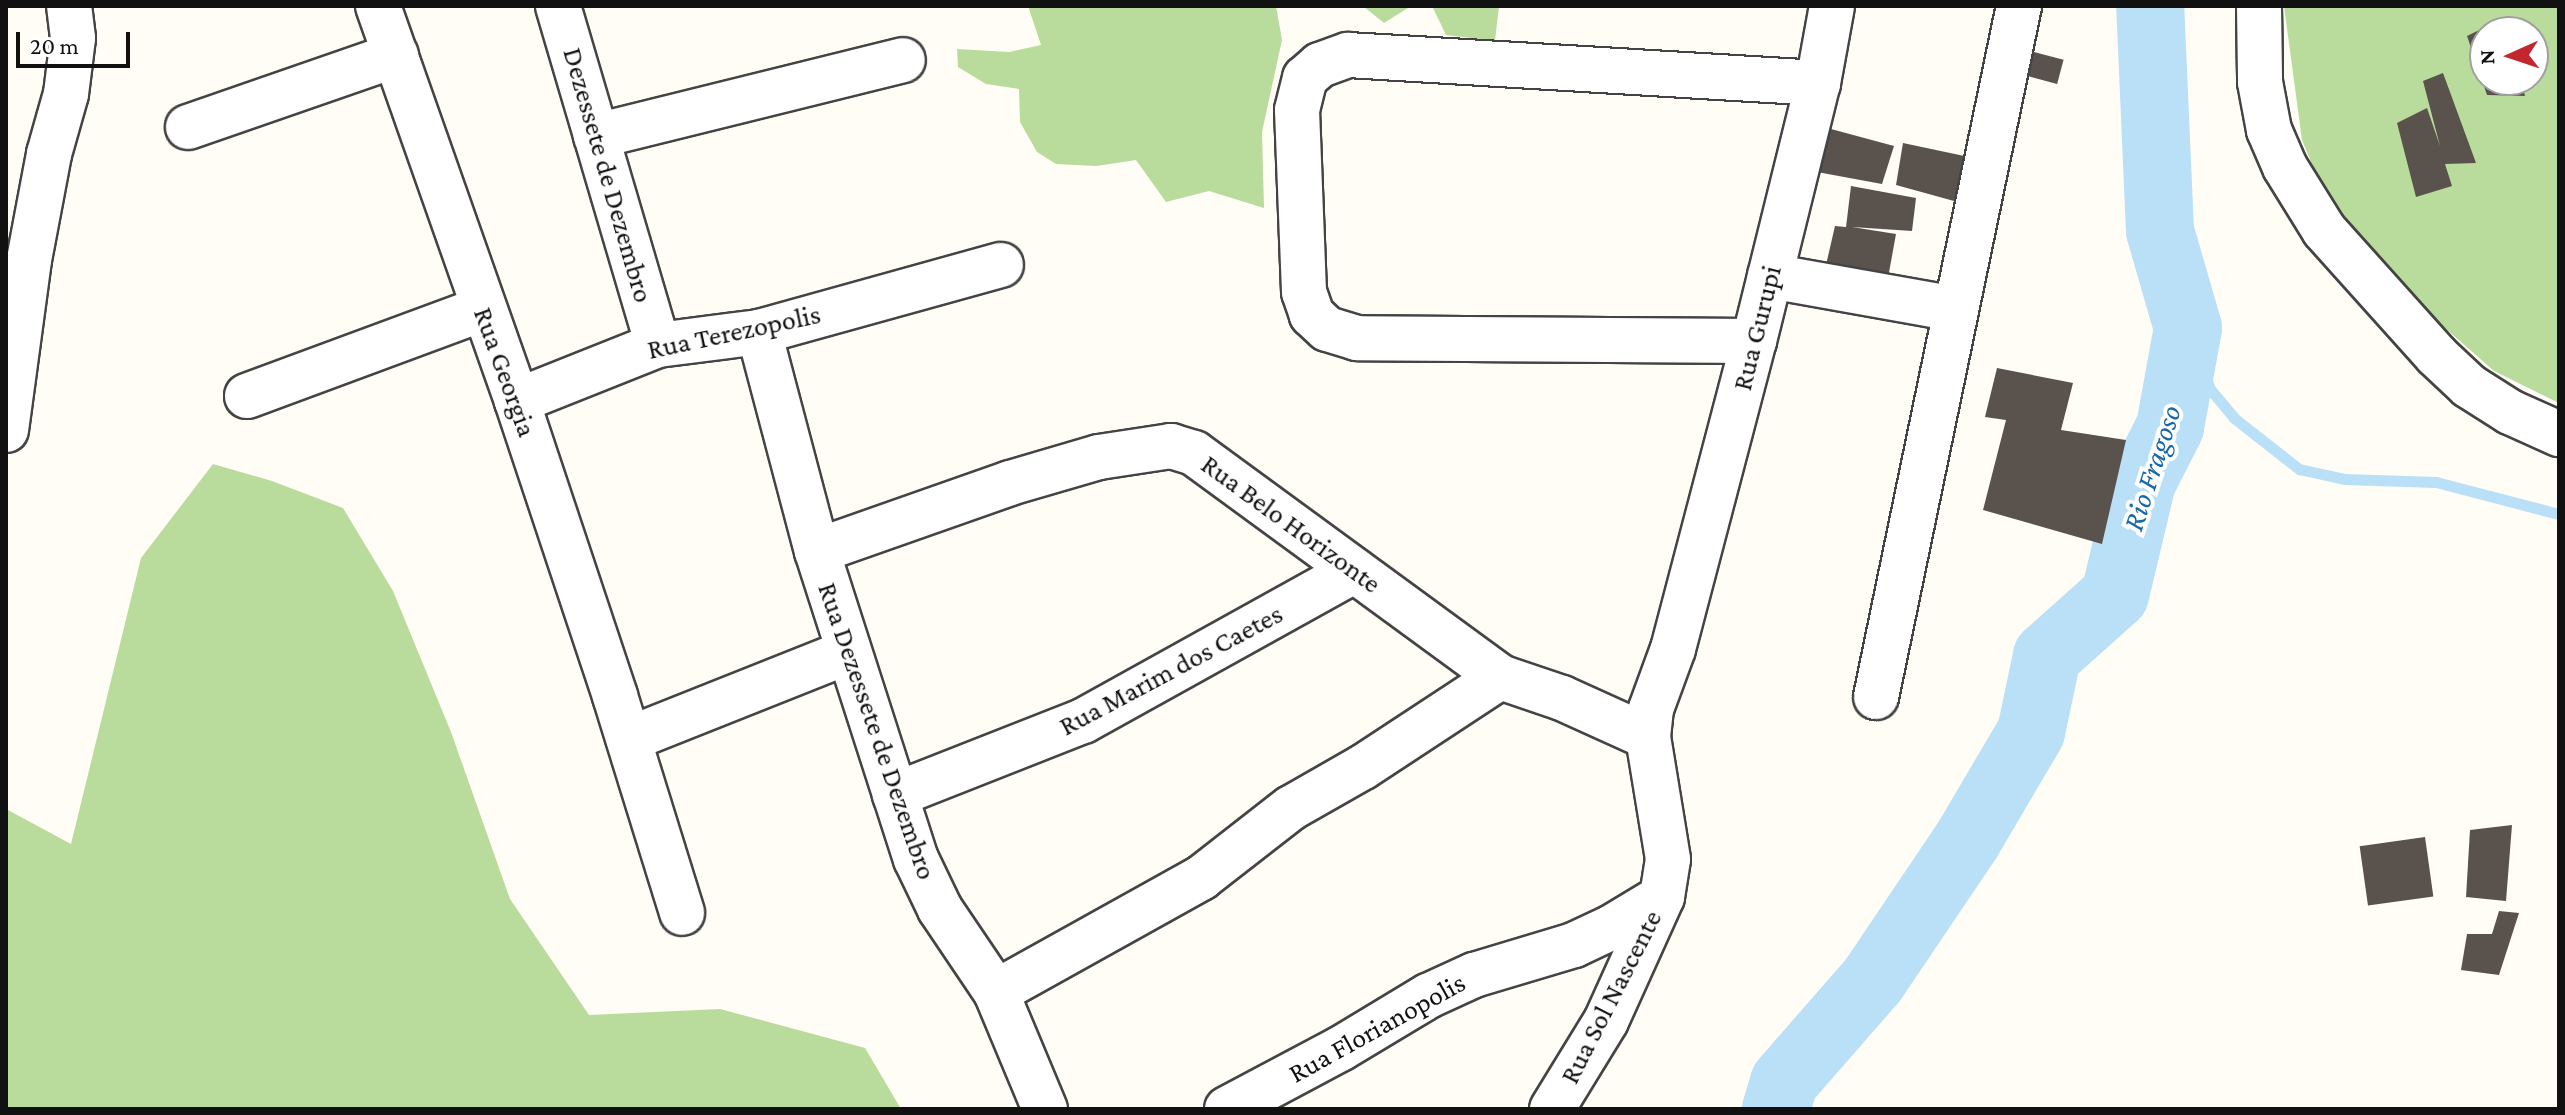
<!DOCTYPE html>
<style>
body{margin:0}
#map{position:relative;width:2565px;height:1115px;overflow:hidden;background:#fffdf5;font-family:"Crimson Pro",serif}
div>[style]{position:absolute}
.forest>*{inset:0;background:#b9dc9c}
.stream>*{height:11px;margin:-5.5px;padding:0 5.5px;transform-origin:5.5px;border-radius:5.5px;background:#b9e0f7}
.river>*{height:68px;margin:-34px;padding:0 34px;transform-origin:34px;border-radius:34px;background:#b9e0f7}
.building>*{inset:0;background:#5a524d;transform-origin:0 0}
.roads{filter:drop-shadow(2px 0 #444) drop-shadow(-2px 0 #444) drop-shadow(0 2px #444) drop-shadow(0 -2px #444)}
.minor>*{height:44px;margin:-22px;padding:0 22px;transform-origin:22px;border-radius:22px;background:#fff}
span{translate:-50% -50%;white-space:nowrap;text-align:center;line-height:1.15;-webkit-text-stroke:8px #fff;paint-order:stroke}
.street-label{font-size:28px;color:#111}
.water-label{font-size:30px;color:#1768a6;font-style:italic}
.frame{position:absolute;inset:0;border:8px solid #111;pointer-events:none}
.north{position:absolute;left:2469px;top:16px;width:80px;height:80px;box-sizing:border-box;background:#fff;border:2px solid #a0a0a0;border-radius:50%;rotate:267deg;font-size:22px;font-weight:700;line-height:32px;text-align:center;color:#111}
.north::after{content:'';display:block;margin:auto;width:28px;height:36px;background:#c4262e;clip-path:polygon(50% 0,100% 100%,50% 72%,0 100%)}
.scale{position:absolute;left:16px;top:32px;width:114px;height:36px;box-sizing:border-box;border:4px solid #111;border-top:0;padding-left:10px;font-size:24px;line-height:28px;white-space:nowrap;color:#111;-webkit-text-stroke:6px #fff;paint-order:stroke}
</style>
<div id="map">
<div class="forest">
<div style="clip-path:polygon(1028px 6px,1276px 6px,1282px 40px,1262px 132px,1264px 208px,1209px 191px,1166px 202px,1136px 160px,1096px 166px,1056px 164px,1037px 152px,1020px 122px,1019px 89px,986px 84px,958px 67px,957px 49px,1009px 52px,1041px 45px)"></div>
<div style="clip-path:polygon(1363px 6px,1411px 6px,1384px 23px)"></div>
<div style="clip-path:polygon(1432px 6px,1499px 6px,1495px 41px,1446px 35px)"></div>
<div style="clip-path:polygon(evenodd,2284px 6px,2559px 6px,2559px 403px,2494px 371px,2343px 238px,2302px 140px,2284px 6px,2485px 32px,2533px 32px,2533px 80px,2485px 80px,2485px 32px)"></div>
<div style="clip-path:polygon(213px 464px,272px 481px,343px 508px,393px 591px,451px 732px,510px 899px,589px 1015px,720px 1009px,865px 1048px,901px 1109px,6px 1109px,6px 809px,71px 844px,141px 558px)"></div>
</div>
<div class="stream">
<div style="left:2188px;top:328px;width:65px;rotate:70.2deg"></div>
<div style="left:2210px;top:389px;width:38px;rotate:50deg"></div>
<div style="left:2234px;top:418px;width:83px;rotate:38.1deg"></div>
<div style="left:2299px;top:469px;width:46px;rotate:12.5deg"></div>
<div style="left:2344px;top:479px;width:92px;rotate:1.9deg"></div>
<div style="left:2436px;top:482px;width:127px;rotate:14.6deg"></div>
</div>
<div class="river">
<div style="left:1776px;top:1109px;width:28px;rotate:-73deg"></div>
<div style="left:1784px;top:1082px;width:135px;rotate:-48.9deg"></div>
<div style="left:1873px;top:980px;width:170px;rotate:-56deg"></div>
<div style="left:1968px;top:839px;width:124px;rotate:-59.5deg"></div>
<div style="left:2031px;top:732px;width:78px;rotate:-78.1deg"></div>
<div style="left:2047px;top:656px;width:91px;rotate:-41.9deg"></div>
<div style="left:2115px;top:595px;width:116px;rotate:-76.6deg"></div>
<div style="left:2142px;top:482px;width:62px;rotate:-63deg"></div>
<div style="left:2170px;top:427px;width:101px;rotate:-79.7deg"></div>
<div style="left:2188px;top:328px;width:101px;rotate:-106.1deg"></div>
<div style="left:2160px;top:231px;width:225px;rotate:-92.5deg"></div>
</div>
<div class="building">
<div style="clip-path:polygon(2502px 19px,2506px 32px,2485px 32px,2485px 80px,2521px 80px,2525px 96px,2487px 95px,2467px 36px)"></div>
<div style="left:2023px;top:49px;width:42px;height:25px;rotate:15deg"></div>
<div style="clip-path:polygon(2443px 73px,2476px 163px,2445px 164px,2452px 186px,2416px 197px,2397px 123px,2427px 108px,2440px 146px,2423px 81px)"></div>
<div style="clip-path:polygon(1831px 129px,1894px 146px,1882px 184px,1817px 172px)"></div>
<div style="clip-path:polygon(1903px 143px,1969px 157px,1954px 201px,1896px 185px)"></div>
<div style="clip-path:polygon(1851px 186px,1916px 198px,1912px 231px,1852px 227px,1896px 234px,1888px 278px,1826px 265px,1835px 226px,1846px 227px)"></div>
<div style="clip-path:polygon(1997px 368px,2073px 383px,2061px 430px,2126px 440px,2102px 544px,1983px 510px,2006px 420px,1985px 417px)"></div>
<div style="clip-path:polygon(2512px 825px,2506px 901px,2466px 897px,2470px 830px)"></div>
<div style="left:2425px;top:837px;width:60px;height:66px;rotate:82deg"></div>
<div style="clip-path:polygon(2499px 911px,2519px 913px,2499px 975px,2461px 970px,2467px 934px,2492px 934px)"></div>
</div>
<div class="roads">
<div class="minor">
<div style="left:378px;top:6px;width:419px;rotate:70.6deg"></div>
<div style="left:517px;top:401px;width:311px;rotate:71.6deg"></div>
<div style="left:615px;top:696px;width:227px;rotate:72.8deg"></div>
<div style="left:558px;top:6px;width:353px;rotate:73.6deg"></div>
<div style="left:2259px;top:6px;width:76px;rotate:89.2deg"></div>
<div style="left:2260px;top:82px;width:49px;rotate:79.4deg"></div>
<div style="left:2269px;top:130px;width:40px;rotate:66.6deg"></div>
<div style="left:2285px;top:167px;width:74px;rotate:58.2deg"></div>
<div style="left:2324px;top:230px;width:168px;rotate:48.1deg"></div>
<div style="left:2436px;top:355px;width:45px;rotate:43.2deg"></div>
<div style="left:2469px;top:386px;width:49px;rotate:32.4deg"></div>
<div style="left:2510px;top:412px;width:54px;rotate:24.2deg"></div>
<div style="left:188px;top:127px;width:220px;rotate:-19.1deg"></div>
<div style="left:596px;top:136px;width:316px;rotate:-13.9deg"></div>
<div style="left:1770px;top:276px;width:189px;rotate:10.1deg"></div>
<div style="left:759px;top:332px;width:227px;rotate:75.2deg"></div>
<div style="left:817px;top:551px;width:324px;rotate:72.2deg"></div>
<div style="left:916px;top:859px;width:55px;rotate:64.4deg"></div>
<div style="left:940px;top:909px;width:100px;rotate:56deg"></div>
<div style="left:996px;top:992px;width:127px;rotate:67.3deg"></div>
<div style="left:1754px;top:341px;width:397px;rotate:-179.6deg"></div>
<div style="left:1357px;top:338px;width:31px;rotate:-163deg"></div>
<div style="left:1327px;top:329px;width:21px;rotate:-137deg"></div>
<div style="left:1312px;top:315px;width:24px;rotate:-109deg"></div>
<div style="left:1304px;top:292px;width:182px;rotate:-92.2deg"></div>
<div style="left:1297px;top:110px;width:33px;rotate:-76deg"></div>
<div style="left:1305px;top:78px;width:20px;rotate:-41deg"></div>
<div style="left:1320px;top:65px;width:30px;rotate:-20deg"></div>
<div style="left:1348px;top:55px;width:471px;rotate:3.4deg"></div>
<div style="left:247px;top:396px;width:251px;rotate:-20.3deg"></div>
<div style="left:517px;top:401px;width:152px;rotate:-21.7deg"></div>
<div style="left:658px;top:345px;width:102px;rotate:-7.3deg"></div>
<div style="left:759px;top:332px;width:251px;rotate:-15.5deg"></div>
<div style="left:6px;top:430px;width:172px;rotate:-82.3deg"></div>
<div style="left:29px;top:260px;width:108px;rotate:-79.3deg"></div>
<div style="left:49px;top:154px;width:62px;rotate:-74.2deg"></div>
<div style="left:66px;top:94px;width:56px;rotate:-82.9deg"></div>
<div style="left:73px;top:38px;width:32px;rotate:-97deg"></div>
<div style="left:817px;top:551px;width:205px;rotate:-19.4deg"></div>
<div style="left:1010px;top:483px;width:93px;rotate:-16.3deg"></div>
<div style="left:1099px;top:457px;width:73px;rotate:-8.7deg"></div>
<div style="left:1171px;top:446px;width:24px;rotate:17deg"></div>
<div style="left:1194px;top:453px;width:379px;rotate:36.2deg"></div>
<div style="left:1500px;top:677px;width:65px;rotate:18.7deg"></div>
<div style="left:1562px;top:698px;width:94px;rotate:24.4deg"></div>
<div style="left:1876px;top:697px;width:706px;rotate:-78.31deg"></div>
<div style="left:629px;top:739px;width:236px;rotate:-21.7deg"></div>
<div style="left:895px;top:795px;width:202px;rotate:-21.5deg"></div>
<div style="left:1083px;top:721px;width:310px;rotate:-29deg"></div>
<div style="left:996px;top:992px;width:235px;rotate:-29.1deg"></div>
<div style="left:1201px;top:878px;width:114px;rotate:-37.9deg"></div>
<div style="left:1291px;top:808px;width:83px;rotate:-29.7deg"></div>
<div style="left:1363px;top:767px;width:164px;rotate:-33.3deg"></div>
<div style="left:1227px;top:1109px;width:128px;rotate:-28deg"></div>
<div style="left:1340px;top:1049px;width:103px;rotate:-31.1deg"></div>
<div style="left:1428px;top:996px;width:51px;rotate:-24.5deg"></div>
<div style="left:1474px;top:975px;width:104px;rotate:-16.7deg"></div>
<div style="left:1574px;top:945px;width:42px;rotate:-25.3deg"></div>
<div style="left:1612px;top:927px;width:58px;rotate:-31deg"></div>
<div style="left:1552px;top:1109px;width:103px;rotate:-58.5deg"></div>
<div style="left:1606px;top:1021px;width:136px;rotate:-65.7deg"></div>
<div style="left:1662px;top:897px;width:38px;rotate:-81deg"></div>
<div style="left:1668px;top:859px;width:124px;rotate:-99.3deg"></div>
<div style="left:1648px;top:737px;width:28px;rotate:-84deg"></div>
<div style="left:1651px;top:709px;width:64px;rotate:-69.9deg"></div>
<div style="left:1673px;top:649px;width:318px;rotate:-75.3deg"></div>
<div style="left:1754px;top:341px;width:266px;rotate:-76.1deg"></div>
<div style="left:1818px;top:83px;width:78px;rotate:-79.7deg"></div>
</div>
</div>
<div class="street-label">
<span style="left:608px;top:175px;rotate:74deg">Dezessete de Dezembro</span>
<span style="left:1757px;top:328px;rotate:-76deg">Rua Gurupi</span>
<span style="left:734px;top:332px;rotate:-12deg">Rua Terezopolis</span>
<span style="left:505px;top:372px;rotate:70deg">Rua Georgia</span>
<span style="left:1291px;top:524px;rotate:36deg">Rua Belo Horizonte</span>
<span style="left:1171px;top:670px;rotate:-28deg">Rua Marim dos Caetes</span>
<span style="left:877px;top:731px;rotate:71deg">Rua Dezessete de Dezembro</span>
<span style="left:1611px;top:997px;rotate:-63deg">Rua Sol Nascente</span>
<span style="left:1377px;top:1028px;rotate:-29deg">Rua Florianopolis</span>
</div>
<div class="water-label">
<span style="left:2152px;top:468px;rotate:-72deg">Rio Fragoso</span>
</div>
<div class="frame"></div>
<div class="north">N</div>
<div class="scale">20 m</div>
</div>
